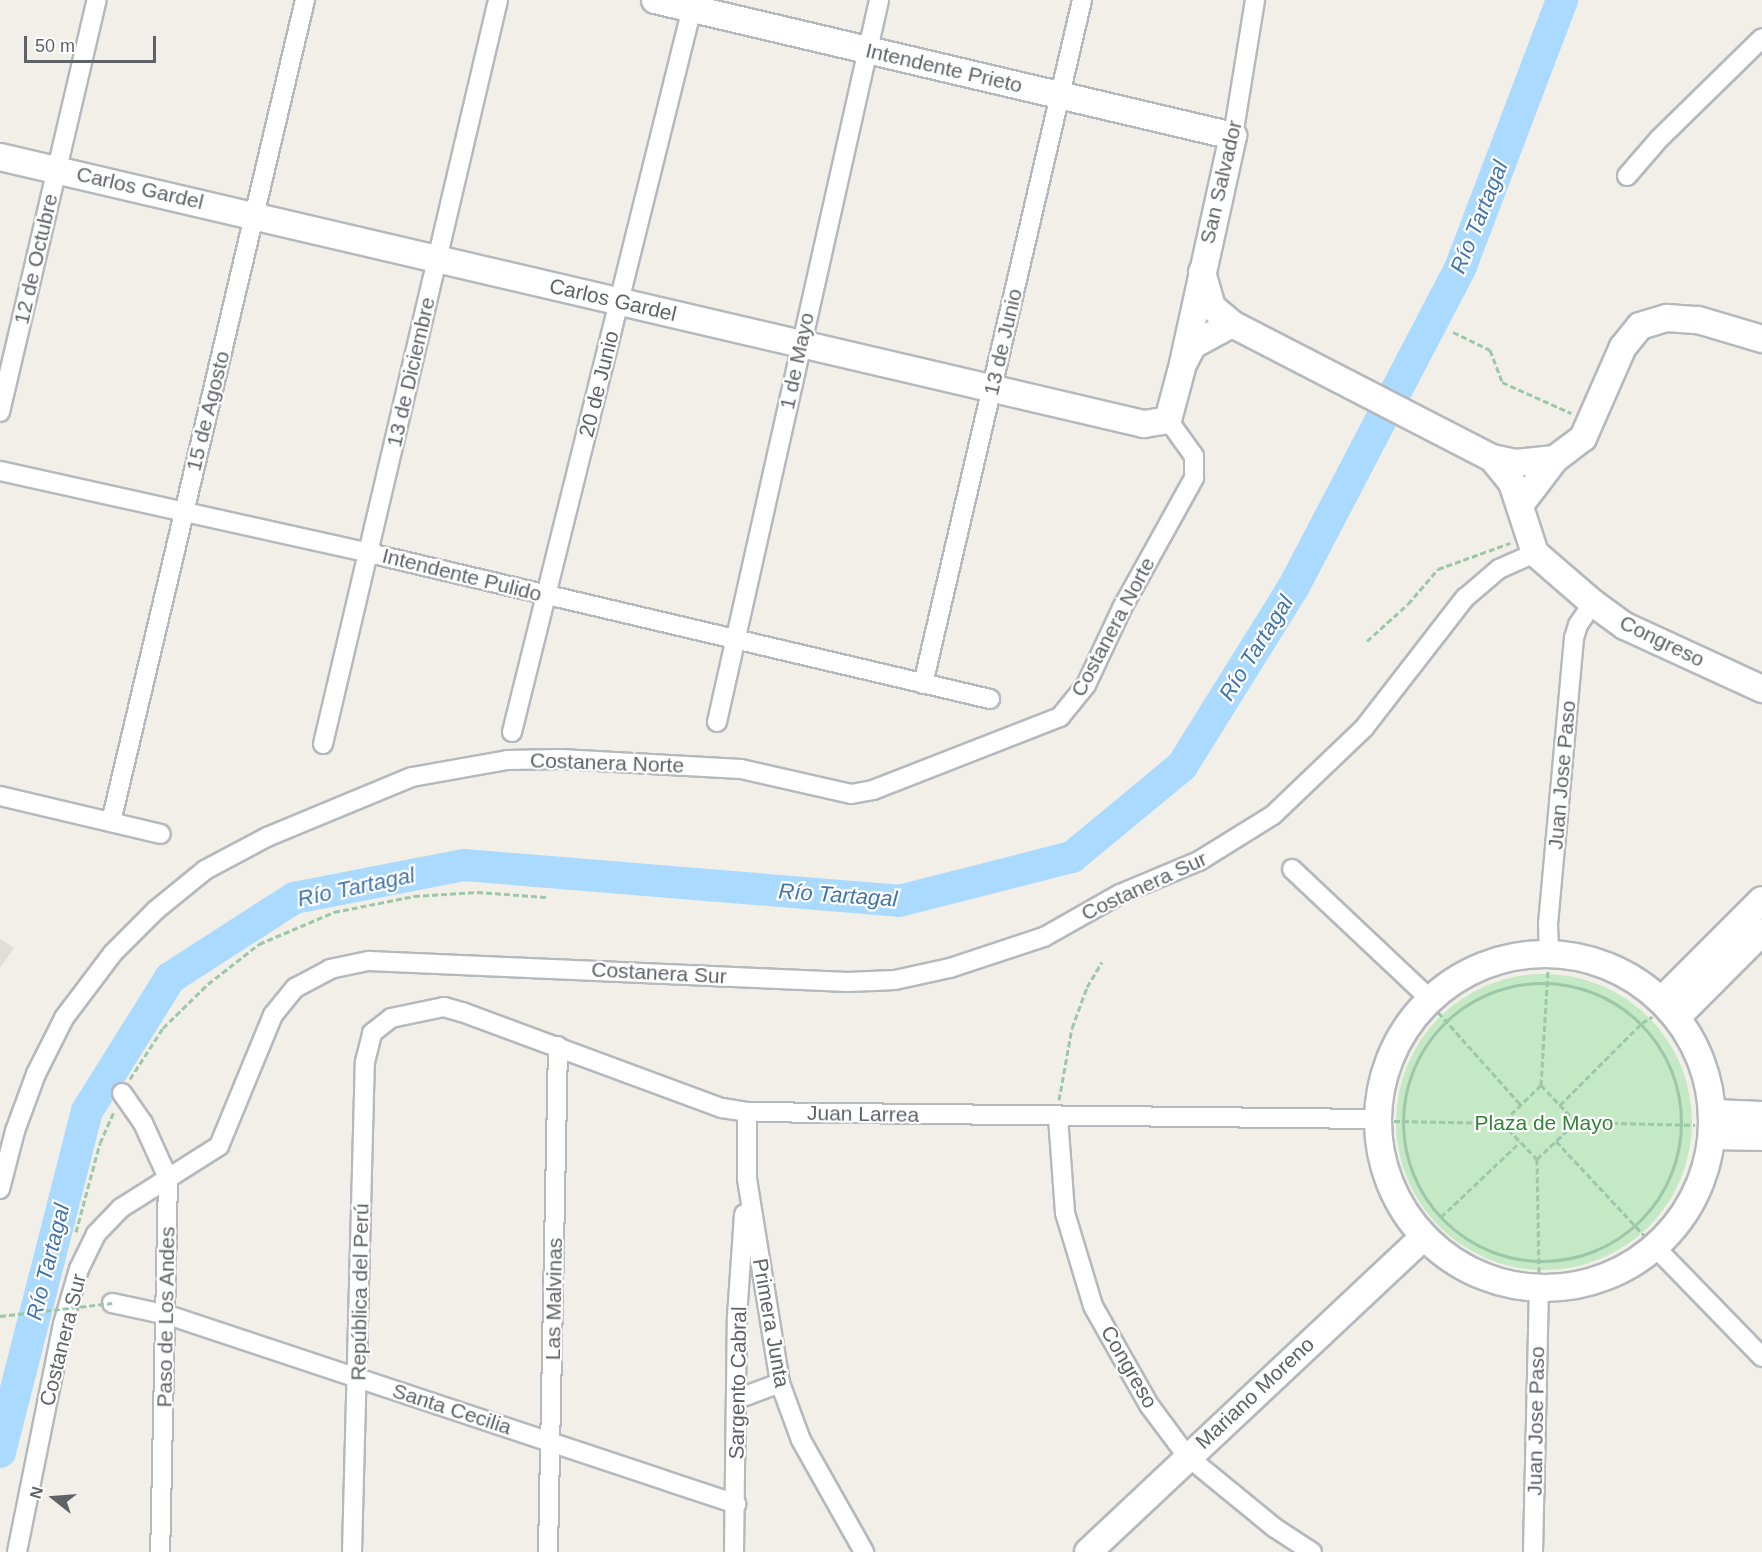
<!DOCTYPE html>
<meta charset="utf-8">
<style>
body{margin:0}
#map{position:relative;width:1762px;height:1552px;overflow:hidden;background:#f1efe8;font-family:Helvetica,sans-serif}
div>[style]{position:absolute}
.education>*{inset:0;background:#e1ded6}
.green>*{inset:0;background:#c5e8c5}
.round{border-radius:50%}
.river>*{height:32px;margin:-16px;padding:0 16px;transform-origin:16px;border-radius:16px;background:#aadaff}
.path>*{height:3px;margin-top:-1.5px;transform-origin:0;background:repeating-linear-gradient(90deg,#9cc7a9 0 6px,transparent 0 9px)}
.path>.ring{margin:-1.5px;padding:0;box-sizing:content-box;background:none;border:3px solid #9cc7a9;border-radius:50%}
.roads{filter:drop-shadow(2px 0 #b5b8bc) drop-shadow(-2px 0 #b5b8bc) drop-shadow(0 2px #b5b8bc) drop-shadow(0 -2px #b5b8bc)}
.street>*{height:18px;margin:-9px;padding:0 9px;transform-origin:9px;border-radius:9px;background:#fff}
.secondary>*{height:26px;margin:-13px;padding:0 13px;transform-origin:13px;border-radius:13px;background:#fff}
.secondary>.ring{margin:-13px;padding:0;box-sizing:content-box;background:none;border:26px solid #fff;border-radius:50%}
.path-bridge>*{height:3px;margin-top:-1.5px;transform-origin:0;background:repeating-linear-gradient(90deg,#9cc7a9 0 6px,transparent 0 9px)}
span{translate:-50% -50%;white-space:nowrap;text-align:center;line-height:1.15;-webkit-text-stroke:4.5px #fff;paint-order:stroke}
.street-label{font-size:21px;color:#5f6368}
.park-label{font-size:21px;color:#348238}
.water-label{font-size:22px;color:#4174aa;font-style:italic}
.north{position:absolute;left:24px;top:1468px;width:60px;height:60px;-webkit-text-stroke:4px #fff;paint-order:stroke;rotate:287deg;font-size:16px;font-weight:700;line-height:24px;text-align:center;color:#5f6368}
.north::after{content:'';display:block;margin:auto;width:21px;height:27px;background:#5f6368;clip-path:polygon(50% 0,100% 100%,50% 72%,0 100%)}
.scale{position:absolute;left:24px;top:36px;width:132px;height:27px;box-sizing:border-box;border:3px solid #5f6368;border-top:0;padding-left:8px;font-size:18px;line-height:21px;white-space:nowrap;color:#5f6368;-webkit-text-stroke:4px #fff;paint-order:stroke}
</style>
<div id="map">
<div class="education">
<div style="clip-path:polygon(0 939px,14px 948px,0 968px)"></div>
</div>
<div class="green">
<div class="round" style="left:1396px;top:974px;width:296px;height:296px"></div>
</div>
<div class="river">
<div style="left:0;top:1452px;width:352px;rotate:-75.7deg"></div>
<div style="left:87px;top:1111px;width:157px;rotate:-58deg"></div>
<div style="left:170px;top:978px;width:148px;rotate:-32.8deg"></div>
<div style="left:294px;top:898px;width:173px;rotate:-11deg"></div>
<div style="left:464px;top:865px;width:436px;rotate:4.7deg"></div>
<div style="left:899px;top:901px;width:179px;rotate:-14.3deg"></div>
<div style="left:1072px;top:857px;width:143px;rotate:-39.6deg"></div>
<div style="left:1182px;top:766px;width:210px;rotate:-58.1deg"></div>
<div style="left:1293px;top:588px;width:363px;rotate:-62.4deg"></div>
<div style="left:1461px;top:266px;width:285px;rotate:-69.2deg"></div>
</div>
<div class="path">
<div style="left:1453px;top:332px;width:41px;rotate:25.9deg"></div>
<div style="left:1490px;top:350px;width:34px;rotate:69deg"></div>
<div style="left:1502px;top:382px;width:76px;rotate:24.2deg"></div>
<div style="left:1367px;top:641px;width:55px;rotate:-42.1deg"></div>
<div style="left:1408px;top:604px;width:46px;rotate:-49.4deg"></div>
<div style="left:1438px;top:569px;width:77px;rotate:-19.9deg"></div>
<div class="ring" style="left:1403px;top:983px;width:275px;height:275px"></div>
<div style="left:1438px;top:1012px;width:125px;rotate:48.3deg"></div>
<div style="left:130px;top:1079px;width:61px;rotate:-57.1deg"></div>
<div style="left:163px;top:1028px;width:63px;rotate:-44.4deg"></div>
<div style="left:208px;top:984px;width:65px;rotate:-38.1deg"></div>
<div style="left:259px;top:944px;width:82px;rotate:-23.1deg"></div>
<div style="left:334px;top:912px;width:82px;rotate:-11.3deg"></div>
<div style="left:414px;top:896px;width:63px;rotate:-3.6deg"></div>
<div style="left:477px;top:892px;width:69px;rotate:4.1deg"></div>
<div style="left:1541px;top:1085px;width:115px;rotate:-86.5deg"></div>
<div style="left:1059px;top:1100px;width:73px;rotate:-79.8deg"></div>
<div style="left:1072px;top:1028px;width:44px;rotate:-69.9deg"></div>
<div style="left:1087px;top:987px;width:29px;rotate:-59deg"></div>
<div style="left:1560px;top:1105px;width:116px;rotate:-45deg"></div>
<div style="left:1642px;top:1023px;width:12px;rotate:-31deg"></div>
<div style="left:1394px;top:1121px;width:108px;rotate:1.1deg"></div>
<div style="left:1502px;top:1123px;width:50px;rotate:45.8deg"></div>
<div style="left:1537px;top:1159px;width:54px;rotate:-43.5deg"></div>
<div style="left:1576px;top:1122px;width:51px;rotate:-133.4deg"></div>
<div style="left:1541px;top:1085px;width:54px;rotate:135.7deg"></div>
<div style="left:1576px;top:1122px;width:119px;rotate:1.4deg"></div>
<div style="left:1556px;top:1141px;width:130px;rotate:46.9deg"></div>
<div style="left:1537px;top:1159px;width:116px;rotate:89deg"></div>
<div style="left:1441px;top:1217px;width:109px;rotate:-43.5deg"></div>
<div style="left:76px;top:1232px;width:92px;rotate:-74.9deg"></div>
<div style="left:100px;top:1143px;width:34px;rotate:-66deg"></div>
</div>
<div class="roads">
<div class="street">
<div style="left:1233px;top:136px;width:138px;rotate:-80.8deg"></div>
<div style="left:1627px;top:176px;width:49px;rotate:-49.1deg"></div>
<div style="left:1659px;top:139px;width:144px;rotate:-44.4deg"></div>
<div style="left:0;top:412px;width:423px;rotate:-76.8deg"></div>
<div style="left:0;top:471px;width:378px;rotate:12.5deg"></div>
<div style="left:369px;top:553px;width:638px;rotate:13.23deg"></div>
<div style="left:923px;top:684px;width:702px;rotate:-76.91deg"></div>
<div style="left:717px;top:722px;width:740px;rotate:-77.35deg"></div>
<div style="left:512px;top:732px;width:754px;rotate:-76.04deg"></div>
<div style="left:323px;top:744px;width:764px;rotate:-76.76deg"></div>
<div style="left:0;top:796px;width:165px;rotate:13.3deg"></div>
<div style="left:111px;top:822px;width:845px;rotate:-76.72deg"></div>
<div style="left:1292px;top:869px;width:190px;rotate:43.3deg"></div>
<div style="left:1549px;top:953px;width:29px;rotate:-92deg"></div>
<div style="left:1548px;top:924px;width:287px;rotate:-84.8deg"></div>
<div style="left:1574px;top:638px;width:14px;rotate:-73deg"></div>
<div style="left:1578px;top:625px;width:27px;rotate:-56deg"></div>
<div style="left:122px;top:1093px;width:37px;rotate:55deg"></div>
<div style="left:143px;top:1123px;width:60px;rotate:65.6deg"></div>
<div style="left:168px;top:1178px;width:374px;rotate:91.2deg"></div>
<div style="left:747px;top:1112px;width:67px;rotate:90deg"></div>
<div style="left:747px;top:1179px;width:207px;rotate:80.8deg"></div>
<div style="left:780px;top:1383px;width:61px;rotate:69.8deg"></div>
<div style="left:801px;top:1440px;width:129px;rotate:60.6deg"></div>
<div style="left:1058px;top:1117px;width:96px;rotate:85.8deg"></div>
<div style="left:1065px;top:1213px;width:97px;rotate:73.2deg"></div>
<div style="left:1093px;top:1306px;width:114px;rotate:60.5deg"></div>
<div style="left:1149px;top:1405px;width:64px;rotate:53.3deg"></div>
<div style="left:1187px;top:1456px;width:114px;rotate:39.3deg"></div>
<div style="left:1275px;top:1528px;width:44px;rotate:33deg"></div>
<div style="left:0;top:1189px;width:60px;rotate:-75.5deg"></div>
<div style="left:15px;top:1131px;width:61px;rotate:-69.8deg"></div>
<div style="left:36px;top:1074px;width:63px;rotate:-63.4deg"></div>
<div style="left:64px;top:1018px;width:81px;rotate:-53deg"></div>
<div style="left:113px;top:953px;width:61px;rotate:-45deg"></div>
<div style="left:156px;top:910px;width:63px;rotate:-39.2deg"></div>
<div style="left:205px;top:870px;width:70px;rotate:-28deg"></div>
<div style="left:267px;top:837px;width:157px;rotate:-22.5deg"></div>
<div style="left:412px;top:777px;width:97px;rotate:-10.1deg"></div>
<div style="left:507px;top:760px;width:54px;rotate:-1.1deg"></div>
<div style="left:561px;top:759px;width:180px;rotate:3.2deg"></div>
<div style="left:741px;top:769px;width:113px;rotate:12.8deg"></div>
<div style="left:851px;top:794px;width:22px;rotate:-10deg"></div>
<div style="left:873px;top:790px;width:201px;rotate:-21.3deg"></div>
<div style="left:1060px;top:717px;width:41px;rotate:-50.9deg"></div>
<div style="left:1086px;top:685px;width:85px;rotate:-64.9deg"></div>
<div style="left:1122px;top:608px;width:149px;rotate:-61deg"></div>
<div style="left:1194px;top:478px;width:22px;rotate:-90deg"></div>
<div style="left:1194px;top:456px;width:44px;rotate:-125.8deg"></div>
<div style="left:1656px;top:1248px;width:152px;rotate:45.8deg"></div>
<div style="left:112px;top:1303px;width:57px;rotate:12.1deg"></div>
<div style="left:168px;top:1315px;width:599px;rotate:18.4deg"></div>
<div style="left:737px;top:1399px;width:46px;rotate:-20.4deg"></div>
<div style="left:17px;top:1552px;width:233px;rotate:-78.6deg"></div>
<div style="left:63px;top:1324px;width:57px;rotate:-73.8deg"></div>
<div style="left:79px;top:1269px;width:39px;rotate:-64deg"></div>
<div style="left:96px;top:1234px;width:36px;rotate:-46deg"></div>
<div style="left:121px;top:1208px;width:116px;rotate:-32.3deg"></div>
<div style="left:219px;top:1146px;width:142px;rotate:-67.6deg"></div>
<div style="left:273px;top:1015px;width:35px;rotate:-51deg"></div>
<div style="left:295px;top:988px;width:40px;rotate:-28deg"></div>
<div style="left:330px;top:969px;width:40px;rotate:-12deg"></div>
<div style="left:369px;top:961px;width:479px;rotate:2.5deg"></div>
<div style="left:848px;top:982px;width:47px;rotate:-2.4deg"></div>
<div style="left:895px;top:980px;width:56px;rotate:-12.3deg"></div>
<div style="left:950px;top:968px;width:99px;rotate:-18.3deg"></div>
<div style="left:1044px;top:937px;width:87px;rotate:-29.5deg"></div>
<div style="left:1120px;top:894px;width:86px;rotate:-22.7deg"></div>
<div style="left:1199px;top:861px;width:87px;rotate:-31.9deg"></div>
<div style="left:1273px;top:815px;width:126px;rotate:-43.7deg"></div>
<div style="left:1364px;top:728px;width:165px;rotate:-52.2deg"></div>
<div style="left:1465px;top:598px;width:45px;rotate:-40.5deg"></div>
<div style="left:1499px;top:569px;width:39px;rotate:-24deg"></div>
<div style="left:352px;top:1552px;width:490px;rotate:-88.5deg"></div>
<div style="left:365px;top:1062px;width:30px;rotate:-76deg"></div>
<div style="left:372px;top:1033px;width:24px;rotate:-38deg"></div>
<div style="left:391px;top:1018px;width:54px;rotate:-11.7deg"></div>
<div style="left:444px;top:1007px;width:19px;rotate:16deg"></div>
<div style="left:462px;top:1012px;width:277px;rotate:20.3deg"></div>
<div style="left:722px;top:1108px;width:25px;rotate:9deg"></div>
<div style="left:747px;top:1112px;width:631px;rotate:0.64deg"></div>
<div style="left:548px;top:1552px;width:506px;rotate:-88.87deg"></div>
<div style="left:734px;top:1552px;width:235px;rotate:-89.3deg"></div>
<div style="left:737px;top:1317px;width:103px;rotate:-86.1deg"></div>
<div style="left:1533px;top:1552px;width:262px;rotate:-88.7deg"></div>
</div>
<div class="secondary">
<div style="left:655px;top:0;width:594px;rotate:13.24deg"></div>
<div style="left:1233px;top:136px;width:228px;rotate:102.4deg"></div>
<div style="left:0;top:157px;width:1175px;rotate:13.14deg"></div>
<div style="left:1144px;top:424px;width:24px;rotate:-9deg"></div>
<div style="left:1168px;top:420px;width:58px;rotate:-75deg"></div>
<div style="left:1183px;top:364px;width:21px;rotate:-62deg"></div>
<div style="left:1193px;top:345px;width:44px;rotate:-28.3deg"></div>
<div style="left:1202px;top:272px;width:36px;rotate:74deg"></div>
<div style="left:1212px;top:307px;width:26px;rotate:40deg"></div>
<div style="left:1232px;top:324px;width:292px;rotate:27.3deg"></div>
<div style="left:1492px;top:458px;width:25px;rotate:12deg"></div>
<div style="left:1516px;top:463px;width:39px;rotate:-6deg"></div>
<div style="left:1492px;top:458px;width:32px;rotate:51deg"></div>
<div style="left:1512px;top:483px;width:74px;rotate:71.8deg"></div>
<div style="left:1535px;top:553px;width:77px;rotate:40.8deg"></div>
<div style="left:1593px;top:603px;width:39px;rotate:36deg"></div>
<div style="left:1625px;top:626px;width:151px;rotate:24.7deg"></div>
<div style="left:1520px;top:505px;width:58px;rotate:-52.7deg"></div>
<div style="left:1555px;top:459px;width:35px;rotate:-37deg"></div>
<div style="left:1583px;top:438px;width:99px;rotate:-66.3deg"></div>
<div style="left:1623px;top:347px;width:27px;rotate:-51deg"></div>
<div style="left:1640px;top:326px;width:28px;rotate:-17deg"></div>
<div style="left:1667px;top:318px;width:31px;rotate:4deg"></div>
<div style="left:1698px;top:320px;width:67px;rotate:16.5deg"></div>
<div class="ring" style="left:1378px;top:954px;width:308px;height:308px"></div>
<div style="left:1662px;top:1000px;width:141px;rotate:-45deg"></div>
<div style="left:1677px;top:1017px;width:120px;rotate:-45deg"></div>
<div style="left:1713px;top:1113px;width:49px;rotate:2.3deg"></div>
<div style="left:1712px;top:1136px;width:50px;rotate:1.1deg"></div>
<div style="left:1088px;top:1552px;width:460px;rotate:-43.2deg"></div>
</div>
</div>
<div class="path-bridge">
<div style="left:0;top:1316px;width:113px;rotate:-6.6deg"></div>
</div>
<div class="street-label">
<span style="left:944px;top:68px;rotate:13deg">Intendente Prieto</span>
<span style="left:1221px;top:182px;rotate:-77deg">San Salvador</span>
<span style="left:140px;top:188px;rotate:13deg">Carlos Gardel</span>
<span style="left:36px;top:259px;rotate:-77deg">12 de Octubre</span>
<span style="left:613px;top:300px;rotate:13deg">Carlos Gardel</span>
<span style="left:1003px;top:342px;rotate:-77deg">13 de Junio</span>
<span style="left:797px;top:361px;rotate:-78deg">1 de Mayo</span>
<span style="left:411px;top:372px;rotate:-77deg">13 de Diciembre</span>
<span style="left:599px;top:384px;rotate:-76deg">20 de Junio</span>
<span style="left:208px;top:411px;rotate:-76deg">15 de Agosto</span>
<span style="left:462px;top:575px;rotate:14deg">Intendente Pulido</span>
<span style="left:1113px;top:627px;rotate:-62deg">Costanera Norte</span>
<span style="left:1662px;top:641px;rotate:26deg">Congreso</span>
<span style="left:607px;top:763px;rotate:2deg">Costanera Norte</span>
<span style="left:1562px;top:775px;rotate:-85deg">Juan Jose Paso</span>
<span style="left:1144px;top:886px;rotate:-25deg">Costanera Sur</span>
<span style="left:659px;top:973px;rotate:3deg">Costanera Sur</span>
<span style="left:863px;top:1114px;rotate:1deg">Juan Larrea</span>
<span style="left:360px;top:1292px;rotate:-89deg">República del Perú</span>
<span style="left:554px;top:1299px;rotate:-89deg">Las Malvinas</span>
<span style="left:166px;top:1317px;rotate:-89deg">Paso de Los Andes</span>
<span style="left:771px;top:1323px;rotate:80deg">Primera Junta</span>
<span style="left:63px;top:1340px;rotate:-76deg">Costanera Sur</span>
<span style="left:1129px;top:1367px;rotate:60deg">Congreso</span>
<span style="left:738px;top:1383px;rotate:-89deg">Sargento Cabral</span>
<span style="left:1255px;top:1393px;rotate:-43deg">Mariano Moreno</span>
<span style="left:452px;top:1409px;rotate:18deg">Santa Cecilia</span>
<span style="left:1536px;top:1421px;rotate:-89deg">Juan Jose Paso</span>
</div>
<div class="park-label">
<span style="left:1544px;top:1123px">Plaza de Mayo</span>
</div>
<div class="water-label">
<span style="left:1479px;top:217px;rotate:-68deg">Río Tartagal</span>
<span style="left:1256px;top:648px;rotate:-58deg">Río Tartagal</span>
<span style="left:356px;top:887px;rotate:-12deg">Río Tartagal</span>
<span style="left:838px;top:895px;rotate:4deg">Río Tartagal</span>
<span style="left:48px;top:1262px;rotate:-76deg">Río Tartagal</span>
</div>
<div class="north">N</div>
<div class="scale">50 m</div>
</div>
